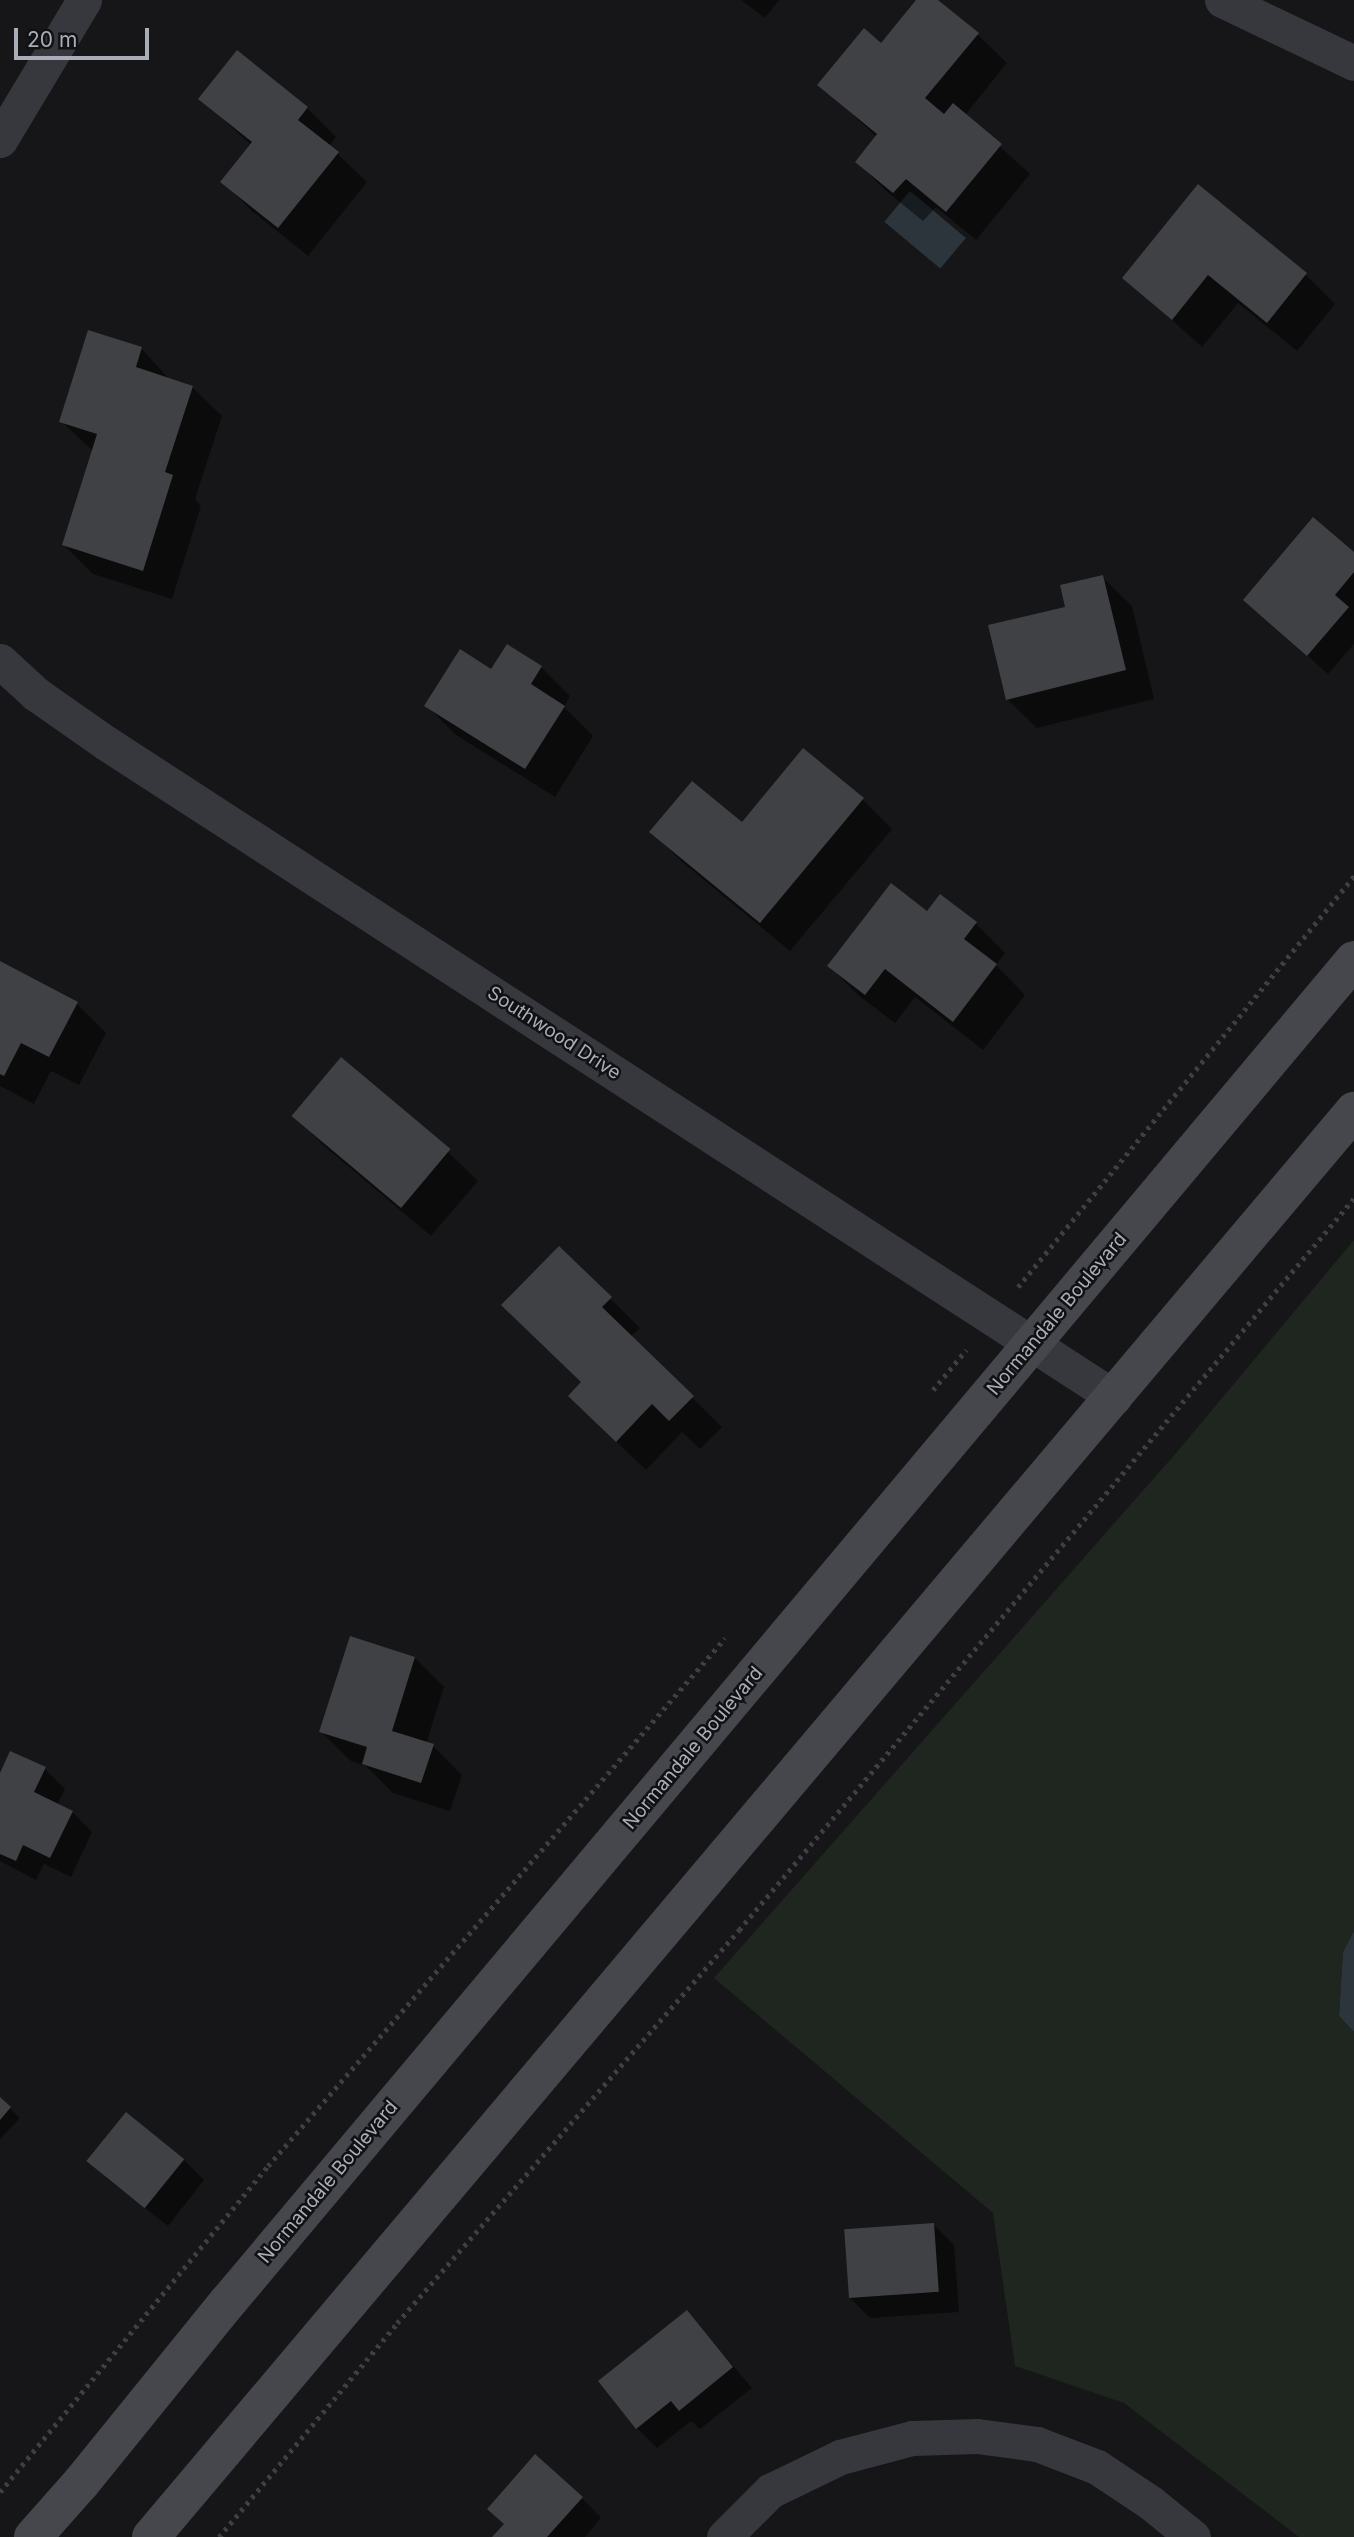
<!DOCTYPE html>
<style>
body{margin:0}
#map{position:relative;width:1354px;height:2537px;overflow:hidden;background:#161618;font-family:Inter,sans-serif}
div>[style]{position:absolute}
.green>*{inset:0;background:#1e261f}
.water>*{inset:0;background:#2c353c;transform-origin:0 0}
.shadow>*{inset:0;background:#0007}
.building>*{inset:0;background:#404145;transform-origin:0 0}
.path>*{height:4.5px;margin-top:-2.25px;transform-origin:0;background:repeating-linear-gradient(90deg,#3d3f44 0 3.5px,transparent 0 8.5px)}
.minor>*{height:35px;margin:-17.5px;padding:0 17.5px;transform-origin:17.5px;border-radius:17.5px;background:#37383d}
.secondary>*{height:38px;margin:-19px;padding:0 19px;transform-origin:19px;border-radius:19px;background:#45474d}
span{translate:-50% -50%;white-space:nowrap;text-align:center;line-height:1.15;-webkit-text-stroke:5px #111113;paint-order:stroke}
.street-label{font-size:19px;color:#a8adb8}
.scale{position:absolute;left:14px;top:28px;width:135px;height:32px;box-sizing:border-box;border:4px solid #a8adb8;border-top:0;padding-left:9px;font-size:21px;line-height:24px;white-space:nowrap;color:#a8adb8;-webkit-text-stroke:5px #111113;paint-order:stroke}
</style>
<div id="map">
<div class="green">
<div style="clip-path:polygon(1354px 1240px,1354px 1931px,1343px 1952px,1339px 2016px,1354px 2032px,1354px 2537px,1299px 2537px,1124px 2403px,1015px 2366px,993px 2213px,714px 1978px,1177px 1452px)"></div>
</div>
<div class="water">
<div style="left:910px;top:191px;width:73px;height:40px;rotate:40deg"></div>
<div style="clip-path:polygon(1354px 1931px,1354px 2032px,1339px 2016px,1343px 1952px)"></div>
</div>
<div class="shadow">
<div style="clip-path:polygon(741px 0,779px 0,765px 18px)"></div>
<div style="clip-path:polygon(919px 0,935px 0,977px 34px,1007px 63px,965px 115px,1030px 174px,976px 240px,936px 207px,923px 221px,886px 191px,857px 162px,877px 137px,820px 85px,881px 45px)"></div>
<div style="clip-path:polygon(237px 53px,307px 108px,336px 137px,329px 146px,367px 182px,308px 256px,252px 211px,223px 182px,251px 145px,201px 99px)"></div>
<div style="clip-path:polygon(1199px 187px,1306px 275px,1335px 304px,1297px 351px,1238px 303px,1202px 347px,1124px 277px)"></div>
<div style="clip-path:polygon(89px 332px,142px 349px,170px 380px,192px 387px,222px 416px,195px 499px,201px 506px,172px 599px,93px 574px,64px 545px,94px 452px,61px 421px)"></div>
<div style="clip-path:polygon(1354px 554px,1354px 644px,1328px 674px,1245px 600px)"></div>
<div style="clip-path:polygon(1102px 577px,1132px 606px,1154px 699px,1037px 728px,1007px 699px,1068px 608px)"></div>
<div style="clip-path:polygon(541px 667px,570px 696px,564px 707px,593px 736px,555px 797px,456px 735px,427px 706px,492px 672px)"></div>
<div style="clip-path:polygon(804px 750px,863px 800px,892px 829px,790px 951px,681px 861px,652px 832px,742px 825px)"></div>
<div style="clip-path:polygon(941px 896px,976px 924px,1005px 953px,996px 965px,1025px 995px,983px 1050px,915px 997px,895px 1023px,858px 995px,829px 966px,928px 913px)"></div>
<div style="clip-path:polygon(0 963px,77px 1004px,106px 1033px,79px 1085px,51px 1071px,34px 1104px,0 1086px)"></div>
<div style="clip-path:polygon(294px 1115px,448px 1152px,478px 1181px,431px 1236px,323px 1145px)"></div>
<div style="clip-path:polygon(559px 1248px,640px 1328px,630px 1337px,722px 1427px,700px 1449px,682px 1432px,646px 1470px,599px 1425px,583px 1383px)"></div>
<div style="clip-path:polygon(415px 1658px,444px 1687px,426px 1744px,433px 1746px,462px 1775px,450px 1811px,393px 1793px,366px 1766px,351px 1761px,321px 1732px)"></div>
<div style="clip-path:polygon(45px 1769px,65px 1789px,57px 1805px,72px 1812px,92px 1832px,71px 1877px,44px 1864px,36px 1880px,0 1861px,0 1777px)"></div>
<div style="clip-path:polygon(0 2099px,20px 2118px,0 2139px)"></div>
<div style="clip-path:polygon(184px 2160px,204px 2180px,168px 2226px,110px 2181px,90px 2161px)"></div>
<div style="clip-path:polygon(934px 2225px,954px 2245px,959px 2312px,870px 2318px,850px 2298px)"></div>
<div style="clip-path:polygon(687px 2312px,752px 2388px,700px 2429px,691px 2421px,657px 2448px,637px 2428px)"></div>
<div style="clip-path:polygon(582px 2498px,601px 2518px,585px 2537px,495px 2537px)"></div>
</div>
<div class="building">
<div style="clip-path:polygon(916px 0,938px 0,979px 33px,925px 98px,944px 114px,953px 103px,1002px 144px,946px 212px,906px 179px,893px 193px,855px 162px,877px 134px,817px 85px,864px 28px,881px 43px)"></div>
<div style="clip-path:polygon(237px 50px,308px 107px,298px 120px,339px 152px,278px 228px,220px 182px,252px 142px,198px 99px)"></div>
<div style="clip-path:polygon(1198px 184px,1307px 273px,1267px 323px,1208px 275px,1172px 320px,1122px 278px)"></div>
<div style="clip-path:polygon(88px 330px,142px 347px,136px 367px,193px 386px,165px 472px,173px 475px,143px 571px,62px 545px,97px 434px,59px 422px)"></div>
<div style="clip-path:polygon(1313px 517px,1354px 552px,1354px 572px,1335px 595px,1349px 607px,1307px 656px,1243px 600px)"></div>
<div style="clip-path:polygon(1103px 575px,1126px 670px,1006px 700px,988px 625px,1065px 607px,1060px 585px)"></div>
<div style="clip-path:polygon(507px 644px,542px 666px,531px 684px,565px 706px,525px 769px,424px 706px,460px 649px,491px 669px)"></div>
<div style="clip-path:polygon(803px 748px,864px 798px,760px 923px,649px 832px,692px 781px,742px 822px)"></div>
<div style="clip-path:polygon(891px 883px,927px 911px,940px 894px,977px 922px,964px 939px,997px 964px,953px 1022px,885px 969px,865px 995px,827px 966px)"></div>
<div style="clip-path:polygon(0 961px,78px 1002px,49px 1057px,21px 1043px,4px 1076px,0 1074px)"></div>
<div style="left:341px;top:1057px;width:143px;height:77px;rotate:40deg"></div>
<div style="clip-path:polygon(559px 1246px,612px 1297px,602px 1307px,694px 1396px,669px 1421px,652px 1404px,616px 1442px,568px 1396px,581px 1382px,501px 1305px)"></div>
<div style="clip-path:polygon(350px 1636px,415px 1657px,392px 1731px,434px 1744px,421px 1783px,362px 1764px,367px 1747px,319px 1732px)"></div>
<div style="clip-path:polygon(10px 1751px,46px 1767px,34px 1792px,73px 1811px,50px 1858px,23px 1845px,16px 1861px,0 1854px,0 1773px)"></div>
<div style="clip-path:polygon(0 2097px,11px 2107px,0 2120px)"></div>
<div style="left:126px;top:2112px;width:75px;height:63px;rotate:39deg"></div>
<div style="left:934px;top:2223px;width:69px;height:90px;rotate:86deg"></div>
<div style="clip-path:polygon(687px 2310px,733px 2367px,679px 2411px,671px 2401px,636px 2429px,598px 2381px)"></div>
<div style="clip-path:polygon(535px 2454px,583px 2497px,547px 2537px,492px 2537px,504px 2524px,487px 2509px)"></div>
</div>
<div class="path">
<div style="left:1018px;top:1287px;width:531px;rotate:-50.73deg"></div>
<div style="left:933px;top:1390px;width:52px;rotate:-50.5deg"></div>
<div style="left:0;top:2492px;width:422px;rotate:-50.6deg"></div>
<div style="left:268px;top:2166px;width:698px;rotate:-49.12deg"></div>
<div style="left:219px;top:2537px;width:278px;rotate:-50.2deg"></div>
<div style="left:397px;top:2323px;width:521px;rotate:-48.97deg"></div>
<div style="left:739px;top:1930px;width:956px;rotate:-49.96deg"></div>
</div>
<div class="minor">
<div style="left:1222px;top:0;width:146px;rotate:25.5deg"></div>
<div style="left:0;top:140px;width:163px;rotate:-59deg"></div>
<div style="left:0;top:661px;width:49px;rotate:42.5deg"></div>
<div style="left:36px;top:694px;width:85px;rotate:35deg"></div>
<div style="left:106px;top:743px;width:1202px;rotate:32.98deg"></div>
<div style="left:724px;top:2537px;width:65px;rotate:-45deg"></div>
<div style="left:770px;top:2491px;width:78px;rotate:-25.9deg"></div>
<div style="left:840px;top:2457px;width:74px;rotate:-14.8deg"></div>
<div style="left:912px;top:2438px;width:65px;rotate:-1.8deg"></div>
<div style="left:977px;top:2436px;width:61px;rotate:7.6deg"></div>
<div style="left:1037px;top:2444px;width:64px;rotate:21deg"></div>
<div style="left:1097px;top:2467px;width:65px;rotate:33.7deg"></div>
<div style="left:1151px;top:2503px;width:54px;rotate:39deg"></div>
</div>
<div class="secondary">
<div style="left:33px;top:2537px;width:72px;rotate:-48.4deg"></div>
<div style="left:81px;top:2483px;width:232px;rotate:-51deg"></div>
<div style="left:227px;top:2303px;width:1753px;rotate:-50deg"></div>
<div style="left:151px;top:2537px;width:1866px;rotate:-49.85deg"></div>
</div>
<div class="street-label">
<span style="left:554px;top:1033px;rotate:33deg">Southwood Drive</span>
<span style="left:1057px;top:1314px;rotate:-50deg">Normandale Boulevard</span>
<span style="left:693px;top:1748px;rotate:-50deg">Normandale Boulevard</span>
<span style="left:328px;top:2182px;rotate:-50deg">Normandale Boulevard</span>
</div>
<div class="scale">20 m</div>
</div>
